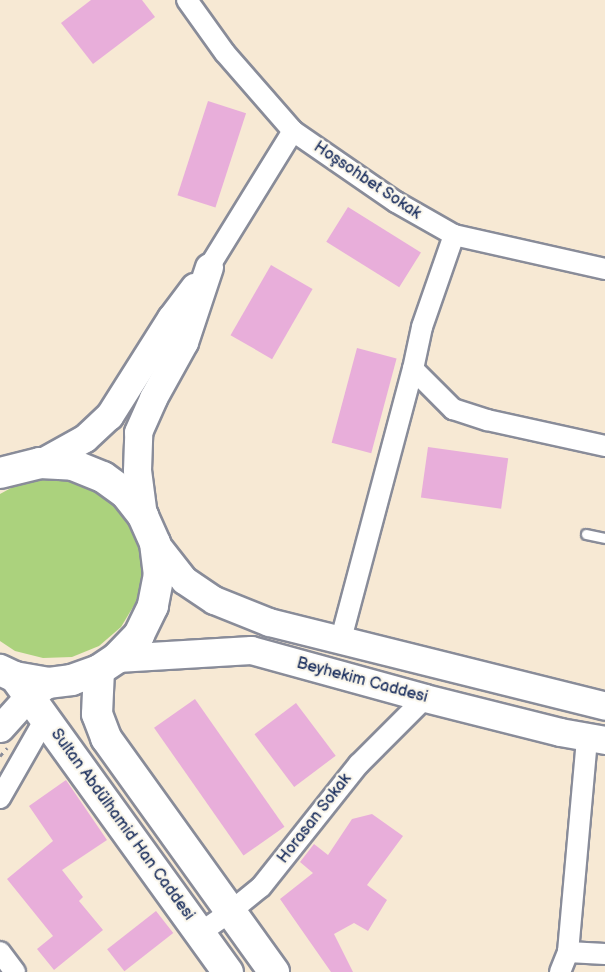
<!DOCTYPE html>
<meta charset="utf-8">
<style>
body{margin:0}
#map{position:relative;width:605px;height:972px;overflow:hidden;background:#f7e9d4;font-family:"Balsamiq Sans",sans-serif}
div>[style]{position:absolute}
.green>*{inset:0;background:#abd27d}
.building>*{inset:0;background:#e8aeda;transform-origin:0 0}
.path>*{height:3px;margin-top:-1.5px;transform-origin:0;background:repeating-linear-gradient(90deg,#898c99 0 4.5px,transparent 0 9px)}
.roads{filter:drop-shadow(2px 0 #898c99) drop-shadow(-2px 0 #898c99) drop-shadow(0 2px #898c99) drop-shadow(0 -2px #898c99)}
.lane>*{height:9px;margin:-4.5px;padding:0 4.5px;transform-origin:4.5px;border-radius:4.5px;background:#fff}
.street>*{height:20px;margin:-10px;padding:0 10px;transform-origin:10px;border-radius:10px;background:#fff}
.secondary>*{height:27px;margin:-13.5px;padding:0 13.5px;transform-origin:13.5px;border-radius:13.5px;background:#fff}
.primary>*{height:30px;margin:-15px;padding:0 15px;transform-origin:15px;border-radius:15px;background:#fff}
span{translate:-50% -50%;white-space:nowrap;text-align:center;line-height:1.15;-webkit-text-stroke:4.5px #fbf7ec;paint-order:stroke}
.street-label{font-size:16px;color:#1b2f5e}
</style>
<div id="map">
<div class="green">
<div style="clip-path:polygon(53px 476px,83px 482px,110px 497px,129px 518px,141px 545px,143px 574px,136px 602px,121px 627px,99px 646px,72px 657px,43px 658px,15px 651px,0 641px,0 494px,22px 482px)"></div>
</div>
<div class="building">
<div style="clip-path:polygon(91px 0,142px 0,155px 17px,93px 64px,61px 23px)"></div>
<div style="left:208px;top:101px;width:40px;height:99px;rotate:18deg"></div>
<div style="left:348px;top:207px;width:86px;height:41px;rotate:32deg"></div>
<div style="left:271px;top:265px;width:48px;height:81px;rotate:30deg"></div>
<div style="left:357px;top:348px;width:41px;height:98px;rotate:15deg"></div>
<div style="left:428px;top:447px;width:81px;height:51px;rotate:8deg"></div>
<div style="left:195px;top:699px;width:156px;height:50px;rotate:55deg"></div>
<div style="left:296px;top:703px;width:66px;height:52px;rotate:53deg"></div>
<div style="clip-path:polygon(66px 780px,107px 840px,62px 870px,83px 897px,79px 901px,103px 930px,54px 970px,37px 949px,53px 936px,7px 879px,53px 841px,29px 806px)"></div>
<div style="clip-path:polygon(372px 814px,403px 836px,367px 885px,387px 900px,368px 931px,354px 923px,334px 934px,353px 972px,331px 972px,280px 899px,313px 873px,300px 862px,314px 844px,328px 855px,352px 819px)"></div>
<div style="left:156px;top:911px;width:28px;height:62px;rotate:52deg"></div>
</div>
<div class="path">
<div style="left:0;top:756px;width:11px;rotate:-49deg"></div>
</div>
<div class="roads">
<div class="lane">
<div style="left:586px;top:534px;width:19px;rotate:12deg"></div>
</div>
<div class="street">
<div style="left:187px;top:0;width:65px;rotate:54.4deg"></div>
<div style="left:225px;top:53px;width:103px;rotate:48.9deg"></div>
<div style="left:293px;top:131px;width:125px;rotate:34.6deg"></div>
<div style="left:396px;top:202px;width:67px;rotate:29.6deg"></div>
<div style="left:454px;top:235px;width:155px;rotate:12.7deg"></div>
<div style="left:454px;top:235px;width:97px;rotate:109.2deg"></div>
<div style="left:422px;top:327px;width:43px;rotate:102.1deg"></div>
<div style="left:413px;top:369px;width:57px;rotate:45deg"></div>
<div style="left:453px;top:409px;width:36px;rotate:18deg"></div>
<div style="left:487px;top:420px;width:121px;rotate:12.4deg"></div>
<div style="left:209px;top:267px;width:160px;rotate:-58.3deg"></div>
<div style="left:341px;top:639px;width:279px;rotate:-75.1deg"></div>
<div style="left:0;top:798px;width:91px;rotate:-60.3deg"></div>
<div style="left:200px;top:933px;width:37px;rotate:-35deg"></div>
<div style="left:230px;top:912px;width:40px;rotate:-39deg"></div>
<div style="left:261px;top:887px;width:157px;rotate:-51.5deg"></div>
<div style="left:359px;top:764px;width:93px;rotate:-45deg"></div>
<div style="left:0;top:952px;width:25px;rotate:53deg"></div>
<div style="left:568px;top:952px;width:37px;rotate:3deg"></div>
<div style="left:560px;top:972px;width:22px;rotate:-68deg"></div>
<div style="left:568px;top:952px;width:216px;rotate:-84.9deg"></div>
</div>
<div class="secondary">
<div style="left:40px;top:463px;width:51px;rotate:-29.1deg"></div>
<div style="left:85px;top:438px;width:33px;rotate:-43deg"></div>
<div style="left:109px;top:416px;width:116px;rotate:-57.7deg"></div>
<div style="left:171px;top:318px;width:39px;rotate:-53deg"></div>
<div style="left:143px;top:516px;width:46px;rotate:-97.4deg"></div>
<div style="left:137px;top:470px;width:38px;rotate:-88deg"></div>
<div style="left:138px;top:432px;width:37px;rotate:-66deg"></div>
<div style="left:153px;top:398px;width:64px;rotate:-61deg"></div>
<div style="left:184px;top:342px;width:79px;rotate:-71.6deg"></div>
<div style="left:155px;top:543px;width:47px;rotate:51.9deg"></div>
<div style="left:184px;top:580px;width:36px;rotate:34deg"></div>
<div style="left:214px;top:600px;width:59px;rotate:21.8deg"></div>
<div style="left:269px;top:622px;width:346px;rotate:14deg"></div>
<div style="left:117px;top:658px;width:134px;rotate:-3.4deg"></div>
<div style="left:251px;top:650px;width:180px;rotate:15.4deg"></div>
<div style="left:425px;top:698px;width:139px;rotate:14.1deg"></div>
<div style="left:560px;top:732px;width:46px;rotate:10.1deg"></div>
<div style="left:0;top:728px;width:39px;rotate:-48deg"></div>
<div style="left:26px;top:699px;width:26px;rotate:-36deg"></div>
</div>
<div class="primary">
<div style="left:0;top:473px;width:41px;rotate:-14deg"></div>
<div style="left:40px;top:463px;width:33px;rotate:3deg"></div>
<div style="left:73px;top:465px;width:32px;rotate:22deg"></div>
<div style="left:103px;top:477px;width:29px;rotate:36deg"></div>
<div style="left:126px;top:494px;width:28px;rotate:52deg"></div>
<div style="left:143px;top:516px;width:30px;rotate:66deg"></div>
<div style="left:155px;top:543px;width:31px;rotate:83deg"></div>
<div style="left:159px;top:574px;width:33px;rotate:101deg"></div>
<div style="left:153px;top:606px;width:32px;rotate:116deg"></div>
<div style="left:139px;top:635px;width:32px;rotate:134deg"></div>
<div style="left:117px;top:658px;width:22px;rotate:146deg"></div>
<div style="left:99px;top:670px;width:29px;rotate:160deg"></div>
<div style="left:72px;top:680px;width:23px;rotate:173deg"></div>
<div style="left:49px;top:683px;width:35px;rotate:-170deg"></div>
<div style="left:15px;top:677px;width:17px;rotate:-155deg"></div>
<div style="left:99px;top:670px;width:44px;rotate:92.6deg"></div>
<div style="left:97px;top:714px;width:26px;rotate:69deg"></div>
<div style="left:106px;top:738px;width:288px;rotate:54.3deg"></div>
<div style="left:15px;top:677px;width:364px;rotate:54.2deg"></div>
</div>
</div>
<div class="street-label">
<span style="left:367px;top:181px;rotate:34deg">Hoşsohbet Sokak</span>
<span style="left:362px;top:681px;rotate:15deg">Beyhekim Caddesi</span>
<span style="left:315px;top:819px;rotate:-52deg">Horasan Sokak</span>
<span style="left:122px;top:825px;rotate:54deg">Sultan Abdülhamid Han Caddesi</span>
</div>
</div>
